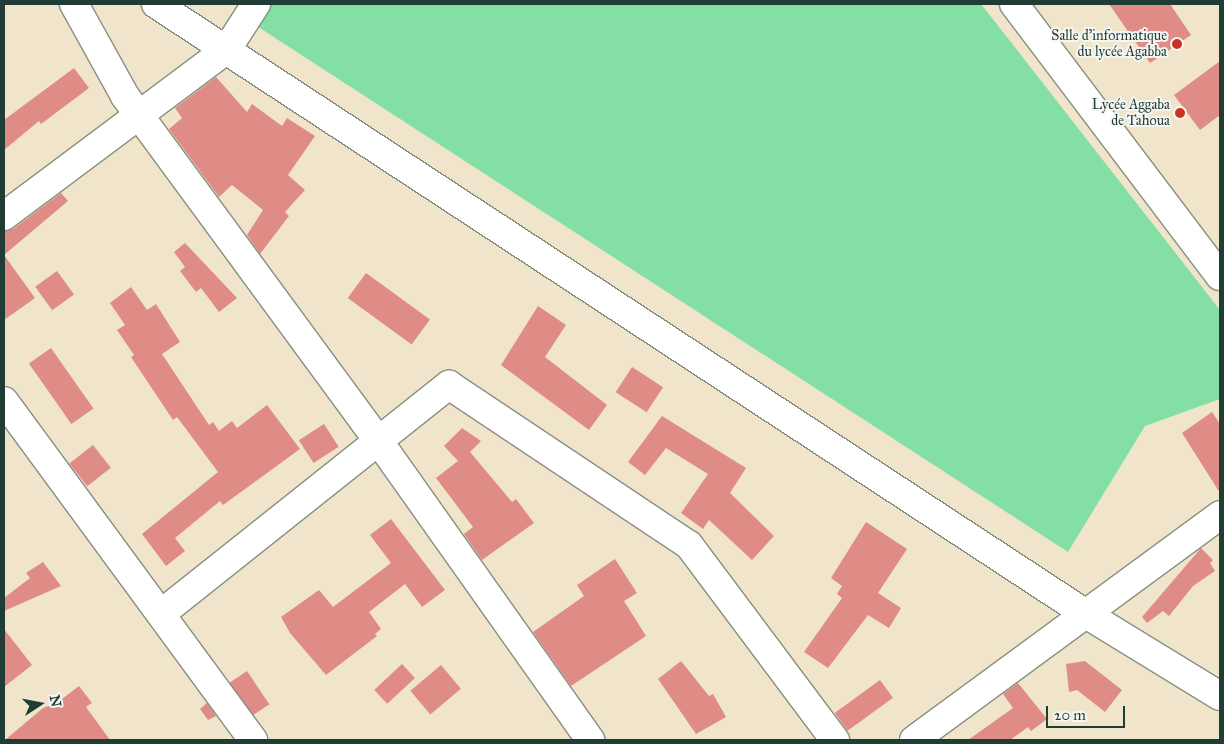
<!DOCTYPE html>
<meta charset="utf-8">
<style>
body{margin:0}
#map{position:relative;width:1224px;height:744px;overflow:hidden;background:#f0e4cb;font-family:"IM FELL Great Primer",serif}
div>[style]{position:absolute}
.green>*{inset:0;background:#84dfa5}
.building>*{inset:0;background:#df8c87;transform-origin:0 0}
.roads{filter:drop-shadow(1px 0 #889080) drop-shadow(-1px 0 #889080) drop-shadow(0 1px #889080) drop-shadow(0 -1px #889080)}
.street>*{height:28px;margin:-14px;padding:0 14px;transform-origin:14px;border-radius:14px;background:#fff}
.dots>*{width:14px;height:14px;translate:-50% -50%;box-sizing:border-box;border:2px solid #f6f6f2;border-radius:50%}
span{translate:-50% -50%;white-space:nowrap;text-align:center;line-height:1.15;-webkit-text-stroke:4px #f6f6f2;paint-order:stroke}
.poi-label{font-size:14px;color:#1f3d34}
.right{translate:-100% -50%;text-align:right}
.frame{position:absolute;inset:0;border:5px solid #1f3d34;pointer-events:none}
.north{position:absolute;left:15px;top:679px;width:50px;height:50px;-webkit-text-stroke:4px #f6f6f2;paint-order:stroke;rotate:79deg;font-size:14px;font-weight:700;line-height:20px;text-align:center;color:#1f3d34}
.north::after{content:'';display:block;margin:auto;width:18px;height:22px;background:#1f3d34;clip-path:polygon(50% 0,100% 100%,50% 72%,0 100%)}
.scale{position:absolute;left:1046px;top:706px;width:79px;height:22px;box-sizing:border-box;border:2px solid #1f3d34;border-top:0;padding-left:6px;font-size:15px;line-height:18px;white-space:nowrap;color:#1f3d34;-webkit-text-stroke:4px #f6f6f2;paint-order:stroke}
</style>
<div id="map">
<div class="green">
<div style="clip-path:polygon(256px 4px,981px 4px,1220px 310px,1220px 399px,1145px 426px,1068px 552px,246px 19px)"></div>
</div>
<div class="building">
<div style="clip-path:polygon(1109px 4px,1170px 4px,1191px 35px,1150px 63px)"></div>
<div style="clip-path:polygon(1220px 61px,1220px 115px,1200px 130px,1174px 95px)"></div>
<div style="clip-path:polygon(74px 68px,89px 88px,41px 124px,39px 121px,4px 150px,4px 120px)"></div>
<div style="clip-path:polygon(216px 77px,247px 112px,252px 104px,282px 126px,287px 118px,315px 136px,288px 175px,305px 190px,285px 212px,289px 216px,260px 254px,247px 235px,263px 210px,232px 185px,219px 197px,169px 129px,182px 118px,175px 108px)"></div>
<div style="clip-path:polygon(61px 193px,68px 201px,4px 255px,35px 298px,4px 320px,4px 231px,13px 229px)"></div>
<div style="clip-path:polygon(185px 243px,237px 298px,219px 312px,201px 288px,196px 292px,180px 271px,185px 267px,174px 252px)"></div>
<div style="left:57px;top:271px;width:29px;height:27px;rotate:54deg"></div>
<div style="left:366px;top:273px;width:79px;height:31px;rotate:36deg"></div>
<div style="clip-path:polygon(131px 287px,147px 310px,156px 304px,180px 342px,162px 354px,209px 425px,213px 422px,219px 431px,232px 421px,237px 428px,267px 405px,300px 449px,223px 505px,220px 501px,175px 538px,185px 551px,166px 566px,142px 534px,218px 472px,177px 417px,173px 420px,131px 357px,134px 355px,117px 330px,125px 325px,110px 303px)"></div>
<div style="clip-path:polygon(538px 306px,566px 325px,545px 357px,607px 405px,589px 430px,501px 365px)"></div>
<div style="left:51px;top:348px;width:74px;height:27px;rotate:55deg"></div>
<div style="left:632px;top:367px;width:37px;height:30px;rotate:33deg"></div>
<div style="clip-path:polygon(1212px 412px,1220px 424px,1220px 493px,1182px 433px)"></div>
<div style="clip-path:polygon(662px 416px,746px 468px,730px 493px,774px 536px,752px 560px,709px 520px,703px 529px,681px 513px,708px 474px,666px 448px,645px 475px,628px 462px)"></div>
<div style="left:324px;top:424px;width:27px;height:30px;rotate:57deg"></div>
<div style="clip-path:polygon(462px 428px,481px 441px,470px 452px,512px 502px,516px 499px,534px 523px,482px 560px,464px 534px,473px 527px,436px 478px,458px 461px,444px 446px)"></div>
<div style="left:93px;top:445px;width:29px;height:30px;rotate:52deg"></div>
<div style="clip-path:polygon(391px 519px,445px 590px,422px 607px,405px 584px,369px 612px,381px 629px,375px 634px,377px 636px,326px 675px,290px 633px,281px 617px,319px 590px,333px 607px,391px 563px,370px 535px)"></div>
<div style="clip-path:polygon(866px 522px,907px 549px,878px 593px,901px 608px,889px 628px,868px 615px,828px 668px,804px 652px,842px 598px,837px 594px,842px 586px,831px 578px)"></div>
<div style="clip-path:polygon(1201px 548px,1213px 560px,1210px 563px,1215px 571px,1193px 586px,1169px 616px,1163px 611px,1147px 623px,1142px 617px)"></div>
<div style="clip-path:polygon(615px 559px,637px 593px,624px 601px,646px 636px,571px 686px,533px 632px,584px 596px,577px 585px)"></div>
<div style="clip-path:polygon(43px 562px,61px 586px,4px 611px,4px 598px,30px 578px,26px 573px)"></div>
<div style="clip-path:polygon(4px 629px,32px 665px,4px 687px)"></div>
<div style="clip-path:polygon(681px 661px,709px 696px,713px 694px,726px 717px,696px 734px,658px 679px)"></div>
<div style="clip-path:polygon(1085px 661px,1122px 690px,1105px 712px,1077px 690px,1069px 692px,1066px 664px)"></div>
<div style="left:402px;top:664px;width:19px;height:38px;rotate:47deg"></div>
<div style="left:441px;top:665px;width:31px;height:40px;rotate:50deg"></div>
<div style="left:247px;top:671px;width:40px;height:21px;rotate:56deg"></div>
<div style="left:880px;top:680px;width:22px;height:56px;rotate:54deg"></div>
<div style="clip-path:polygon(1018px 683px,1047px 719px,1031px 731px,1028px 727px,1010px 740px,968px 740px,1013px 708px,1003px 694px)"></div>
<div style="clip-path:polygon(79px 686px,92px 703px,86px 707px,110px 740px,5px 740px,43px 708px,58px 702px)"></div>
<div style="clip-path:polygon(207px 703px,216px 716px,208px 720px,200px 709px)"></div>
</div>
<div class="roads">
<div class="street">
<div style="left:74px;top:4px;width:105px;rotate:61deg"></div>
<div style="left:125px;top:96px;width:431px;rotate:53.7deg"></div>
<div style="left:380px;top:443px;width:364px;rotate:54.7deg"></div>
<div style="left:156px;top:4px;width:1112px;rotate:33.26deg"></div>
<div style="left:1086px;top:614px;width:157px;rotate:31.5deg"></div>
<div style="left:1014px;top:4px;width:341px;rotate:52.9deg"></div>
<div style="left:4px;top:216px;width:279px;rotate:-36.8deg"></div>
<div style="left:227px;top:49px;width:54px;rotate:-57.2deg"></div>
<div style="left:4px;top:401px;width:421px;rotate:53.7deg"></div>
<div style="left:162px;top:613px;width:367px;rotate:-38.5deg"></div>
<div style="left:449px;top:385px;width:288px;rotate:33.7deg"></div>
<div style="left:689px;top:545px;width:244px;rotate:53.2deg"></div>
<div style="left:914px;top:740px;width:380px;rotate:-36.3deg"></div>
</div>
</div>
<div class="dots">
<div style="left:1177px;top:44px;background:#c8321e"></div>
<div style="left:1180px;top:113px;background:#c8321e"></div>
</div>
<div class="poi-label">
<span class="right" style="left:1167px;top:44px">Salle d'informatique<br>du lycée Agabba</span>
<span class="right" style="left:1170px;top:113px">Lycée Aggaba<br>de Tahoua</span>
</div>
<div class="frame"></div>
<div class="north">N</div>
<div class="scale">20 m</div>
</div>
